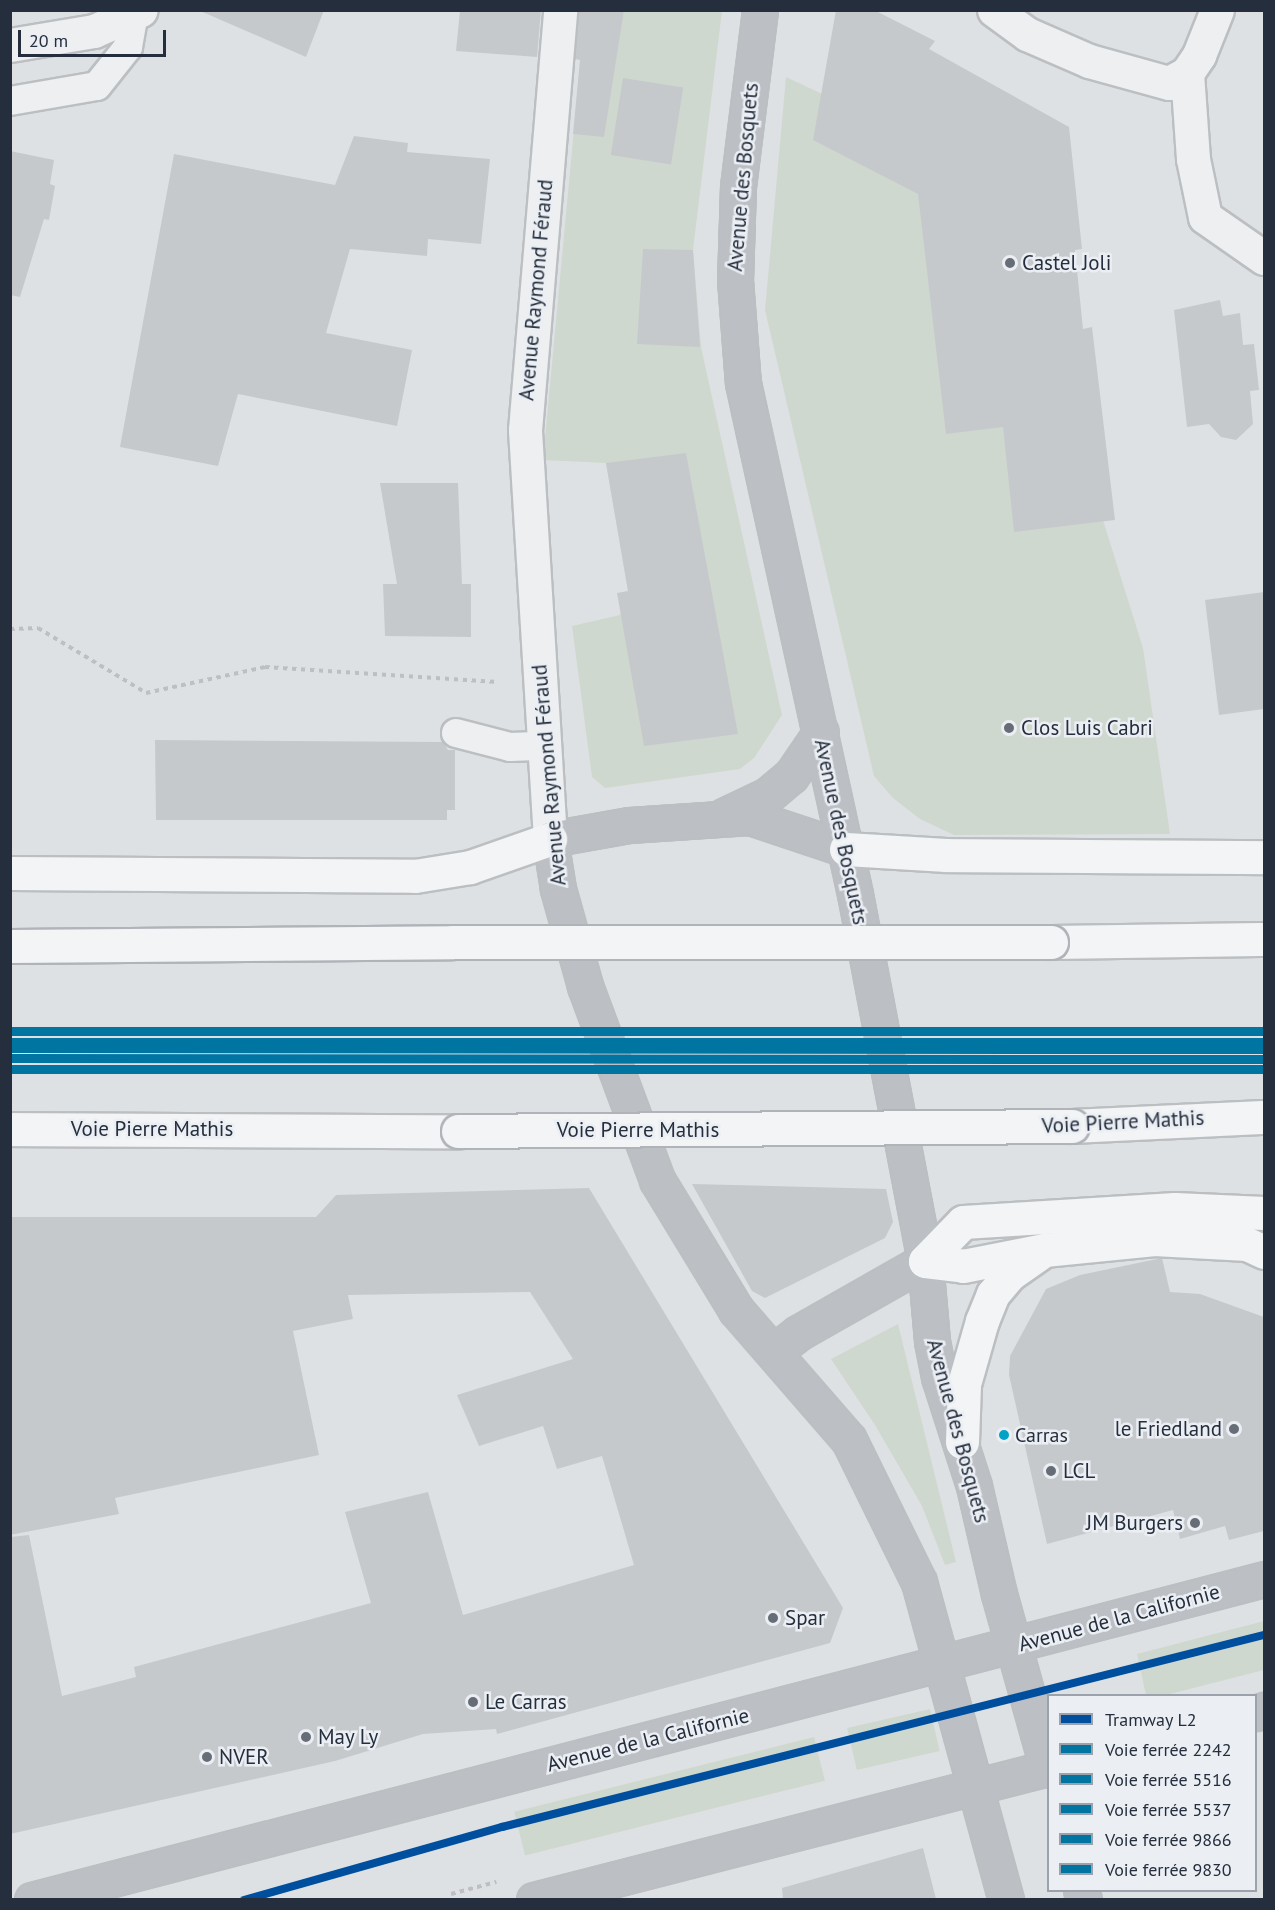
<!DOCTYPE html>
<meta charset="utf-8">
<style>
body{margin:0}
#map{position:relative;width:1275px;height:1910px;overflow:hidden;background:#dee1e4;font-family:"PT Sans",sans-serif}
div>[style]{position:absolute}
.green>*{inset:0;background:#cfd8ce;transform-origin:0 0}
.building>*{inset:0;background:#c6c9cc;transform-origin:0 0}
.path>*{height:4px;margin-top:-2px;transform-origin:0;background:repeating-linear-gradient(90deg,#bdbfc4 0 4.5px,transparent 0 9px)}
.roads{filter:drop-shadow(2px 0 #bcbfc2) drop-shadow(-2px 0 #bcbfc2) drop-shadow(0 2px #bcbfc2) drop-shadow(0 -2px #bcbfc2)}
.service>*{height:28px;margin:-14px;padding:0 14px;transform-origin:14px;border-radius:14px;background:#edeff1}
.minor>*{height:33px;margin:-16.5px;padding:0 16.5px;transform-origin:16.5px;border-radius:16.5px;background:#edeff1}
.secondary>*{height:33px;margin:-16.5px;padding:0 16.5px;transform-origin:16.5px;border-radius:16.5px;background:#bcbfc4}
.trunk>*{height:33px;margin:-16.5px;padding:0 16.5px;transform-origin:16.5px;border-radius:16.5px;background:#f2f4f5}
.bridges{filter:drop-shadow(2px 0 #b0b4b9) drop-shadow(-2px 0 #b0b4b9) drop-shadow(0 2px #b0b4b9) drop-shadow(0 -2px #b0b4b9)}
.trunk-bridge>*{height:33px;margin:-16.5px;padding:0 16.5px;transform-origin:16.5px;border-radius:16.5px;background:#f2f4f5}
.rail-1>*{height:9px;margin:-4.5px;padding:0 4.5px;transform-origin:4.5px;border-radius:4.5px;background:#0075a1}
.rail-2>*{height:9px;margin:-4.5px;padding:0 4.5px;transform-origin:4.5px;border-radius:4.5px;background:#0075a1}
.rail-3>*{height:9px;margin:-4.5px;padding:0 4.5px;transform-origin:4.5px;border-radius:4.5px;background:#0075a1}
.rail-4>*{height:9px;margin:-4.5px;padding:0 4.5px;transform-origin:4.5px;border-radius:4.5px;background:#0075a1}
.rail-5>*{height:9px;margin:-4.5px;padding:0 4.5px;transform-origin:4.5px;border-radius:4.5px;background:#0075a1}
.tram-1>*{height:8px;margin:-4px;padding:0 4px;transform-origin:4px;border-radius:4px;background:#004f9f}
.dots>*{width:16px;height:16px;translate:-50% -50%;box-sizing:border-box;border:3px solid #ebeff4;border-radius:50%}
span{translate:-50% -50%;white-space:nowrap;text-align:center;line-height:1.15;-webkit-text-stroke:5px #ebeff4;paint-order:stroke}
.bus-label{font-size:20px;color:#252e3d}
.left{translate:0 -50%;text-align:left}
.street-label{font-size:21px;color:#252e3d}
.poi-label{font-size:21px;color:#252e3d}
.right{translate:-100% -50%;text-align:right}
.frame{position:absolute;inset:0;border:12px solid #252e3d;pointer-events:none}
.legend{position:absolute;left:1047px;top:1694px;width:210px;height:198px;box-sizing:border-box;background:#ebeff4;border:2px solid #9ca2ab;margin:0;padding:8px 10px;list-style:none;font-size:18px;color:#252e3d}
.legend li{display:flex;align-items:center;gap:12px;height:30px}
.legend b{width:30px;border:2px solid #9ca2ab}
.scale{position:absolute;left:18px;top:30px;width:148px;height:27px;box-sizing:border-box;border:3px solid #252e3d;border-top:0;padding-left:8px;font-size:18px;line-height:21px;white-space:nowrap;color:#252e3d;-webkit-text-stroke:4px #ebeff4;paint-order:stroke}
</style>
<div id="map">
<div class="green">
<div style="clip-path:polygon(585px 11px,722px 11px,693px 250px,701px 347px,782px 715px,754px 758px,740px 769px,605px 788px,592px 777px,572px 626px,620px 615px,628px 591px,606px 463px,543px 460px)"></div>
<div style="clip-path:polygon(786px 77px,995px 175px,1143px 648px,1170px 834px,954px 835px,920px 819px,893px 798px,874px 776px,765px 310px)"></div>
<div style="clip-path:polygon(898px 1324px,956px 1562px,945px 1565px,922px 1506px,875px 1425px,831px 1359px)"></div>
<div style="clip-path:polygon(1264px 1621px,1264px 1670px,1166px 1695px,1146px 1695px,1137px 1654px)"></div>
<div style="left:930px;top:1709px;width:43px;height:85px;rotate:77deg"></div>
<div style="left:814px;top:1737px;width:45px;height:309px;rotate:76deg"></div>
</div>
<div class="building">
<div style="clip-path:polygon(198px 10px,324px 10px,306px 57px)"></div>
<div style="clip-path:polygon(460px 10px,541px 10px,537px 57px,456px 51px)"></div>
<div style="clip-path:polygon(579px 10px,624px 10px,604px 137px,573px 134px,580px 60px,575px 59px)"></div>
<div style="clip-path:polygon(836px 10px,874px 10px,935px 41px,929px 49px,1069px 127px,1082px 249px,1075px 250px,1083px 329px,1092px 327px,1115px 520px,1014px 532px,1003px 427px,946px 434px,918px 194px,813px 140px)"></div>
<div style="left:623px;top:78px;width:61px;height:78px;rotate:9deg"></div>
<div style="clip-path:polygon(354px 136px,408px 143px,407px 152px,490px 159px,481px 244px,428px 239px,427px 256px,350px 249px,326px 333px,412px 350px,397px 426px,238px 394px,218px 466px,120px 447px,174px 154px,335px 185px)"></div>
<div style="clip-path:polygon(10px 151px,54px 160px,50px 184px,55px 186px,49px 220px,44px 219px,20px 297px,10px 295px)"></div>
<div style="clip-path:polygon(643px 249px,693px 250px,700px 347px,637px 344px)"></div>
<div style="clip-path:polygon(1220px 300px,1223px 316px,1240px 313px,1243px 345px,1254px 344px,1259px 390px,1250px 391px,1253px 424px,1236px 440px,1221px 437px,1209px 424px,1187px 427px,1174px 310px)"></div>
<div style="clip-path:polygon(686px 453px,738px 734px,644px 746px,617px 593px,628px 591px,606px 463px)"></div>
<div style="clip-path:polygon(380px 483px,458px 483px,462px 584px,471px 584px,471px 637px,385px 636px,383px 584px,397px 584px)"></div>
<div style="clip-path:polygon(1264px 592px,1264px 709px,1219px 715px,1205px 600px)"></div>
<div style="clip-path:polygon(155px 740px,443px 742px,448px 750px,455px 750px,455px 810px,447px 810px,447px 820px,156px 820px)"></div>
<div style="clip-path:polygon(692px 1184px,886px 1189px,893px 1222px,885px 1238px,765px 1298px,752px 1291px)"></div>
<div style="clip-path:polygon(589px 1188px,843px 1608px,830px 1643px,497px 1734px,496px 1729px,423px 1734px,335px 1761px,10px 1834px,10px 1537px,29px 1535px,62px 1696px,136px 1677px,134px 1667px,371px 1603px,345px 1512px,428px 1492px,463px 1615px,634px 1565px,602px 1456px,557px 1469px,543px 1426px,479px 1446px,457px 1395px,573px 1359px,530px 1292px,348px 1295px,353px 1319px,293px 1331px,319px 1455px,115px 1498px,119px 1514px,10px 1535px,10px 1217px,316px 1217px,336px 1195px)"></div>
<div style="clip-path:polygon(1162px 1258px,1170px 1292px,1200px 1294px,1264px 1317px,1264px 1531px,1229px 1540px,1225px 1526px,1180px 1539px,1173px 1510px,1047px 1544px,1009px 1375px,1010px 1356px,1046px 1289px,1080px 1275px)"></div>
<div style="clip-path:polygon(923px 1848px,936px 1899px,783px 1899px,782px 1888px)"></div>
</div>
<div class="path">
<div style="left:10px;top:629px;width:28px;rotate:-2deg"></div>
<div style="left:38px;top:628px;width:126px;rotate:31deg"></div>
<div style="left:146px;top:693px;width:122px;rotate:-12.3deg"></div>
<div style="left:265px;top:667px;width:233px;rotate:3.7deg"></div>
<div style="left:451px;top:1894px;width:47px;rotate:-14.9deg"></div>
</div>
<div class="roads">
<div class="service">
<div style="left:10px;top:101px;width:88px;rotate:-9.8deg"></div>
<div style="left:97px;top:86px;width:50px;rotate:-51.5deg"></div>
<div style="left:128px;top:47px;width:34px;rotate:-80deg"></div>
<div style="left:456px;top:733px;width:56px;rotate:14.5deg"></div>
<div style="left:510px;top:747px;width:34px;rotate:-2deg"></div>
</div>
<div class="minor">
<div style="left:994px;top:10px;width:41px;rotate:36deg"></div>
<div style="left:1027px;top:34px;width:68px;rotate:23.5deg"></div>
<div style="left:1089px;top:61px;width:83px;rotate:15.4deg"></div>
<div style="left:1169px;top:83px;width:21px;rotate:-29deg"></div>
<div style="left:1187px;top:73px;width:22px;rotate:-56deg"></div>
<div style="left:1199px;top:55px;width:48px;rotate:-68.2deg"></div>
<div style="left:10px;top:45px;width:85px;rotate:-9.5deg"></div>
<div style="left:94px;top:31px;width:51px;rotate:-24.1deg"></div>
<div style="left:1187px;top:73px;width:86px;rotate:86deg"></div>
<div style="left:1193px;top:159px;width:59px;rotate:78.3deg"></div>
<div style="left:1205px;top:217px;width:72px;rotate:34.8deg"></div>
<div style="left:550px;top:839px;width:410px;rotate:-93.5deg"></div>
<div style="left:525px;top:430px;width:421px;rotate:-85.2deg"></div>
</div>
<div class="secondary">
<div style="left:760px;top:10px;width:177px;rotate:97.1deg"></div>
<div style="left:738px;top:186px;width:94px;rotate:91.8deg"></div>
<div style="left:735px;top:280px;width:103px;rotate:85.6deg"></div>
<div style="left:743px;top:383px;width:523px;rotate:77.64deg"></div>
<div style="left:855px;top:894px;width:374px;rotate:79.2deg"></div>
<div style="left:925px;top:1261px;width:80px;rotate:85deg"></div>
<div style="left:932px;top:1341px;width:37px;rotate:79deg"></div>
<div style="left:939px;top:1377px;width:114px;rotate:72.2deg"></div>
<div style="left:974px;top:1486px;width:111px;rotate:77deg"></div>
<div style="left:999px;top:1594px;width:182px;rotate:74.4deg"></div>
<div style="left:724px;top:816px;width:49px;rotate:-25.5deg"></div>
<div style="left:768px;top:795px;width:30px;rotate:-40deg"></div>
<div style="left:791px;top:776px;width:53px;rotate:-55.7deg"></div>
<div style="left:846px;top:849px;width:101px;rotate:-161.6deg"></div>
<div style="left:750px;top:817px;width:121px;rotate:176.2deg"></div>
<div style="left:629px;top:825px;width:80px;rotate:170deg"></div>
<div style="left:550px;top:839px;width:51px;rotate:80.9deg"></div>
<div style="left:558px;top:889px;width:101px;rotate:74.4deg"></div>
<div style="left:585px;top:986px;width:207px;rotate:69.6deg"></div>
<div style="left:657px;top:1180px;width:152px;rotate:58.7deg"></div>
<div style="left:736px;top:1310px;width:172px;rotate:49deg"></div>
<div style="left:849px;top:1440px;width:158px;rotate:63.8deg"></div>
<div style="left:919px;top:1582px;width:330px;rotate:74.7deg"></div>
<div style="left:775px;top:1351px;width:29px;rotate:-38deg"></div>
<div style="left:798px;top:1333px;width:146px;rotate:-29.6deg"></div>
<div style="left:1256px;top:1713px;width:9px;rotate:-21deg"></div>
<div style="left:1081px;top:1890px;width:10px;rotate:73deg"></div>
<div style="left:32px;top:1900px;width:1273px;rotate:-14.6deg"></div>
<div style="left:534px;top:1900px;width:531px;rotate:-14.4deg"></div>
</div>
<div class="trunk">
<div style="left:846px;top:849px;width:100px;rotate:3.4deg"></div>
<div style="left:946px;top:855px;width:318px;rotate:0.4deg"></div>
<div style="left:10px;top:873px;width:405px;rotate:0.4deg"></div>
<div style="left:415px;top:876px;width:56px;rotate:-9.3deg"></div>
<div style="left:470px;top:867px;width:85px;rotate:-19.3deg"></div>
<div style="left:1051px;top:942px;width:213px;rotate:-0.8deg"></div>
<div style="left:1072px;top:1126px;width:192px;rotate:-2.7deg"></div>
<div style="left:10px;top:1129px;width:448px;rotate:0.3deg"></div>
<div style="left:925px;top:1261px;width:54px;rotate:-45.7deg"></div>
<div style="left:963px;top:1222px;width:212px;rotate:-3.5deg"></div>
<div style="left:1175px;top:1209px;width:89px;rotate:2.6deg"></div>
<div style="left:925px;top:1261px;width:38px;rotate:7deg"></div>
<div style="left:963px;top:1266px;width:83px;rotate:-11.2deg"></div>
<div style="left:1044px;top:1250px;width:111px;rotate:-5.7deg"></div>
<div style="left:1154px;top:1239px;width:93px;rotate:3.1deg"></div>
<div style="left:1247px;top:1244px;width:19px;rotate:25deg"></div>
<div style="left:962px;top:1442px;width:58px;rotate:-88deg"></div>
<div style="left:964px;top:1384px;width:66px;rotate:-74.1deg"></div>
<div style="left:982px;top:1321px;width:29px;rotate:-68deg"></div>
<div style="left:993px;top:1294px;width:26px;rotate:-50deg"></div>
<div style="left:1010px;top:1274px;width:35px;rotate:-35deg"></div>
</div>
</div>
<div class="bridges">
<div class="trunk-bridge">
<div style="left:10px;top:946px;width:443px;rotate:-0.5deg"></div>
<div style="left:453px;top:942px;width:598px"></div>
<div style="left:458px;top:1131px;width:614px;rotate:-0.47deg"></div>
</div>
</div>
<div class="rail-1">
<div style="left:10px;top:1058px;width:1254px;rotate:0.05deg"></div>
</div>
<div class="rail-2">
<div style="left:10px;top:1069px;width:1254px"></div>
</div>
<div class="rail-3">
<div style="left:10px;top:1031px;width:1254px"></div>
</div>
<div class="rail-4">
<div style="left:10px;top:1048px;width:1254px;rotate:0.05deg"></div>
</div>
<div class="rail-5">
<div style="left:10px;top:1042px;width:1254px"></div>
</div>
<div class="tram-1">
<div style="left:244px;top:1900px;width:268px;rotate:-15.8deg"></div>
<div style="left:502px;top:1827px;width:786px;rotate:-14.14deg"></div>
</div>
<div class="dots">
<div style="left:1010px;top:263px;background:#666d77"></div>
<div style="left:1009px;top:728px;background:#666d77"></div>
<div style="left:1234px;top:1429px;background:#666d77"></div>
<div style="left:1004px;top:1435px;background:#02a3c7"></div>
<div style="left:1051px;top:1471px;background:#666d77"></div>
<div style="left:1195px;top:1523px;background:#666d77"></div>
<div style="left:773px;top:1618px;background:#666d77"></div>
<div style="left:473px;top:1702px;background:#666d77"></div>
<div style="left:306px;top:1737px;background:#666d77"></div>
<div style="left:207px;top:1757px;background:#666d77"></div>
</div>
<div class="bus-label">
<span class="left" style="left:1015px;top:1435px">Carras</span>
</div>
<div class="street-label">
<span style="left:743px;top:177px;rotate:-85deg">Avenue des Bosquets</span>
<span style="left:536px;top:290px;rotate:-85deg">Avenue Raymond Féraud</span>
<span style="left:549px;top:775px;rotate:-95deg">Avenue Raymond Féraud</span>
<span style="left:841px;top:832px;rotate:78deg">Avenue des Bosquets</span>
<span style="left:1123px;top:1122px;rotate:-3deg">Voie Pierre Mathis</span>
<span style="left:152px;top:1129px">Voie Pierre Mathis</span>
<span style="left:638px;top:1130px">Voie Pierre Mathis</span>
<span style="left:958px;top:1431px;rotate:75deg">Avenue des Bosquets</span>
<span style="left:1119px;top:1618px;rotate:-15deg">Avenue de la Californie</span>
<span style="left:648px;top:1740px;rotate:-14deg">Avenue de la Californie</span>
</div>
<div class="poi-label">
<span class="left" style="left:1022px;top:263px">Castel Joli</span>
<span class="left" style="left:1021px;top:728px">Clos Luis Cabri</span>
<span class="right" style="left:1222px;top:1429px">le Friedland</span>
<span class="left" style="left:1063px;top:1471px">LCL</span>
<span class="right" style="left:1183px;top:1523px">JM Burgers</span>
<span class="left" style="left:785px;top:1618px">Spar</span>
<span class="left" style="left:485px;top:1702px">Le Carras</span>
<span class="left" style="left:318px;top:1737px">May Ly</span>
<span class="left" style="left:219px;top:1757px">NVER</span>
</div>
<div class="frame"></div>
<ul class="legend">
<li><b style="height:8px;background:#004f9f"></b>Tramway L2</li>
<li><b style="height:8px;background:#0075a1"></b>Voie ferrée 2242</li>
<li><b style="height:8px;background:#0075a1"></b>Voie ferrée 5516</li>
<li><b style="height:8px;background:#0075a1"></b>Voie ferrée 5537</li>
<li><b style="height:8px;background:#0075a1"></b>Voie ferrée 9866</li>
<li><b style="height:8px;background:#0075a1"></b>Voie ferrée 9830</li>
</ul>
<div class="scale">20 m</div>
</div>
